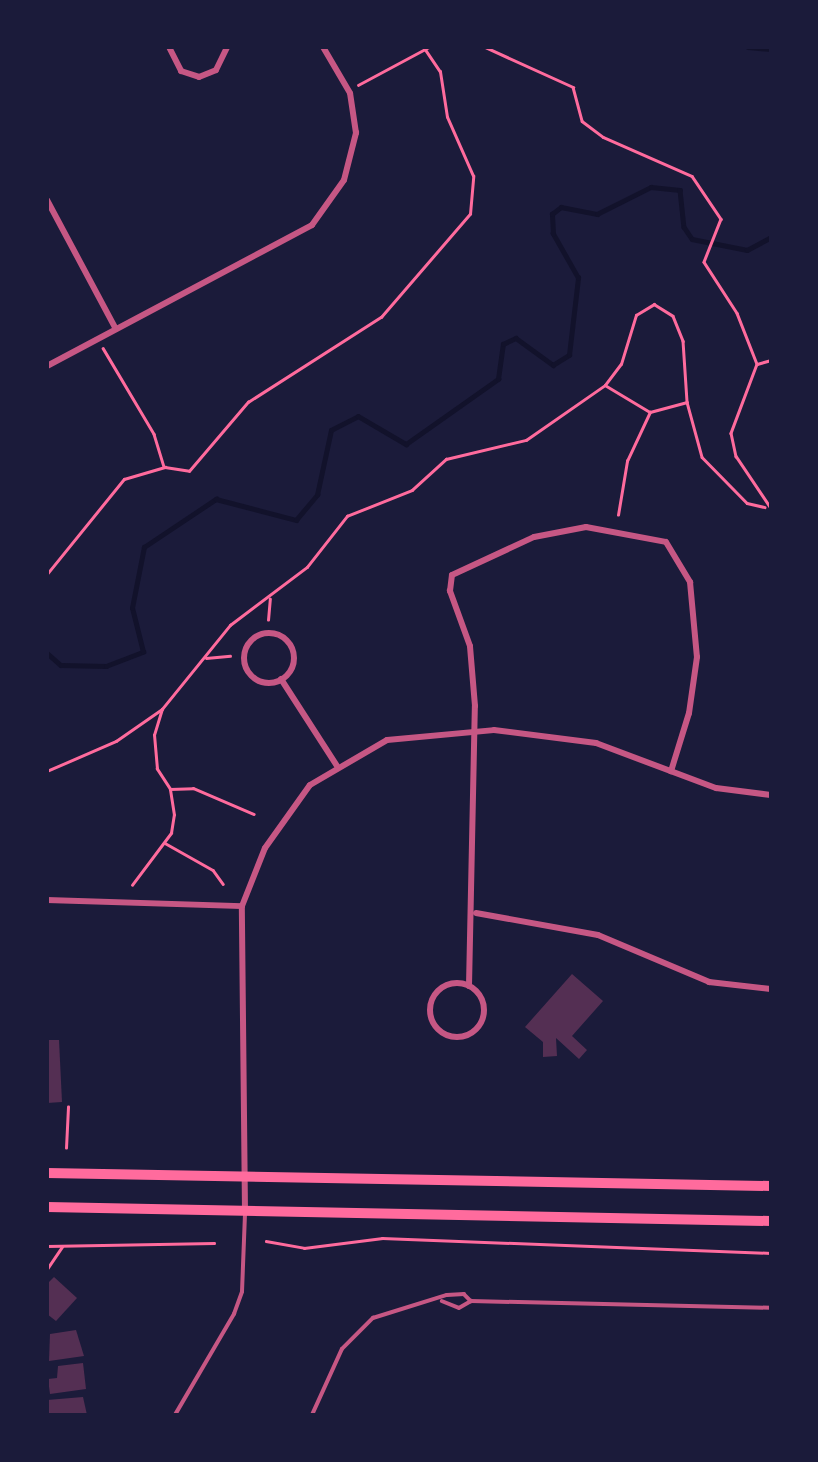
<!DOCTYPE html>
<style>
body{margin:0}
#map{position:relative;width:818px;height:1462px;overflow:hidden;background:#1b1b3a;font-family:"Times New Roman",serif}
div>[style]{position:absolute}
.stream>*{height:4.5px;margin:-2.25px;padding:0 2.25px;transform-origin:2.25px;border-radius:2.25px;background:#12122b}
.building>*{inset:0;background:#542f53}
.path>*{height:2.5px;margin:-1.25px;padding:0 1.25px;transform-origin:1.25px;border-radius:1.25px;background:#ff6b9d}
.service>*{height:3.5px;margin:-1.75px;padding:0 1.75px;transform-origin:1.75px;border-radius:1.75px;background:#c65784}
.minor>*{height:6px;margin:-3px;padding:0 3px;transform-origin:3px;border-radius:3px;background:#c65784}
.minor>.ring{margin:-3px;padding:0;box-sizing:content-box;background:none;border:6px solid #c65784;border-radius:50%}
.primary>*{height:10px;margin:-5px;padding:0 5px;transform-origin:5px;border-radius:5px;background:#ff6b9d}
span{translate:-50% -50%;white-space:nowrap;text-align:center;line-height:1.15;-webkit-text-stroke:7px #1b1b3a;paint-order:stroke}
.frame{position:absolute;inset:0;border:49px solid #1b1b3a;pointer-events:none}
</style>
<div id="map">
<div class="stream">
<div style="left:748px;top:47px;width:23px;rotate:5deg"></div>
<div style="left:47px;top:653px;width:18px;rotate:41deg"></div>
<div style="left:61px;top:665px;width:45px;rotate:1.3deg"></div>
<div style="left:106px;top:666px;width:40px;rotate:-21deg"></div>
<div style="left:143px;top:652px;width:45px;rotate:-104deg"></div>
<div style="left:132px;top:608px;width:62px;rotate:-78.9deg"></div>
<div style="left:144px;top:547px;width:87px;rotate:-33.7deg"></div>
<div style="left:216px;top:499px;width:83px;rotate:14.7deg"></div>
<div style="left:296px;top:520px;width:33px;rotate:-50deg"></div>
<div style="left:317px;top:495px;width:66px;rotate:-77.8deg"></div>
<div style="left:331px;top:430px;width:30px;rotate:-27deg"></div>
<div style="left:358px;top:416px;width:56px;rotate:30.3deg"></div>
<div style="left:406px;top:444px;width:113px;rotate:-35.2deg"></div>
<div style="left:498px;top:379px;width:35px;rotate:-82deg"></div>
<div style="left:503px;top:344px;width:14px;rotate:-25deg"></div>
<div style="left:516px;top:338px;width:46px;rotate:36.1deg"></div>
<div style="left:553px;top:365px;width:19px;rotate:-32deg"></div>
<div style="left:569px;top:355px;width:78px;rotate:-83.3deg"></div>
<div style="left:578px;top:278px;width:51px;rotate:-119.6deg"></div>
<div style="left:553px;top:234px;width:20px;rotate:-93deg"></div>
<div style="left:552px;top:214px;width:11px;rotate:-38deg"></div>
<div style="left:561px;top:207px;width:37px;rotate:11deg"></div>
<div style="left:597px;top:214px;width:60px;rotate:-26.6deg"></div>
<div style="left:651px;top:187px;width:29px;rotate:6deg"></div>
<div style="left:680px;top:190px;width:37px;rotate:84deg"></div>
<div style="left:684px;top:227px;width:14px;rotate:56deg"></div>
<div style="left:692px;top:239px;width:56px;rotate:11.3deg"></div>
<div style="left:747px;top:250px;width:27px;rotate:-28deg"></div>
</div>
<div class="building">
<div style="clip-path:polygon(572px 974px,603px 1001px,572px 1036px,587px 1050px,579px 1059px,556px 1038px,557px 1056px,543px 1057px,543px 1042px,525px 1027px)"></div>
<div style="clip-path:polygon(47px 1040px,59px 1040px,62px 1102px,47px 1103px)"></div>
<div style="clip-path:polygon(54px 1277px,77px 1298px,56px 1321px,47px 1314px,47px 1284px)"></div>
<div style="clip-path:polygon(76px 1330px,84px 1356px,49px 1361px,50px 1334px)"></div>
<div style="clip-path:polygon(83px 1363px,86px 1389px,50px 1394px,48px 1379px,57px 1378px,58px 1366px)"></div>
<div style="clip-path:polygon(83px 1397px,87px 1415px,49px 1415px,47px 1400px)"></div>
</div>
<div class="path">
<div style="left:485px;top:47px;width:97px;rotate:24.4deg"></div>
<div style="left:573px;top:87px;width:35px;rotate:75deg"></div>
<div style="left:582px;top:121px;width:26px;rotate:37deg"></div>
<div style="left:603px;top:137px;width:97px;rotate:23.7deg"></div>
<div style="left:692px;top:176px;width:52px;rotate:56deg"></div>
<div style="left:721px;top:219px;width:46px;rotate:111.6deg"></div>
<div style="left:704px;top:262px;width:61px;rotate:57.1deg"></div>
<div style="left:737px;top:313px;width:55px;rotate:68.6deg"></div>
<div style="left:757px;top:364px;width:74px;rotate:110.6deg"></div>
<div style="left:731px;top:433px;width:24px;rotate:78deg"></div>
<div style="left:736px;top:456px;width:63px;rotate:56.1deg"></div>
<div style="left:358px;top:85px;width:81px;rotate:-28.2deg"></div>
<div style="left:103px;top:348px;width:100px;rotate:59.3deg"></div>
<div style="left:154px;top:434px;width:34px;rotate:73deg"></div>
<div style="left:757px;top:364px;width:15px;rotate:-16deg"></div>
<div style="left:605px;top:385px;width:52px;rotate:31deg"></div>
<div style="left:650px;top:412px;width:38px;rotate:-15deg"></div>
<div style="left:618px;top:515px;width:55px;rotate:-80.5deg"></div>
<div style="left:627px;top:461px;width:54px;rotate:-64.9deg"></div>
<div style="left:47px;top:574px;width:122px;rotate:-51deg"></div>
<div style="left:124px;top:479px;width:43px;rotate:-16.3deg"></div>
<div style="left:165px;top:467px;width:24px;rotate:9deg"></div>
<div style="left:189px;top:471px;width:91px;rotate:-49.5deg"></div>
<div style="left:248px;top:402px;width:158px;rotate:-32.6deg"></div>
<div style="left:381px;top:317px;width:136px;rotate:-49.2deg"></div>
<div style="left:470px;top:214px;width:38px;rotate:-85deg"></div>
<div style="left:473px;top:176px;width:64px;rotate:-113.8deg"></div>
<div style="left:447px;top:117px;width:46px;rotate:-98.8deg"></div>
<div style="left:440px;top:72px;width:30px;rotate:-124deg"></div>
<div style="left:268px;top:620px;width:21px;rotate:-85deg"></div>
<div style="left:206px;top:658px;width:24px;rotate:-5deg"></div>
<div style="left:47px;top:771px;width:75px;rotate:-23.5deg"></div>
<div style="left:116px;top:741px;width:56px;rotate:-34.8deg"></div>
<div style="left:162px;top:709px;width:108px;rotate:-51deg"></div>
<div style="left:230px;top:625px;width:96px;rotate:-37deg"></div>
<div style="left:307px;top:567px;width:65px;rotate:-51.9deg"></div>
<div style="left:347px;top:516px;width:70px;rotate:-21.8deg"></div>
<div style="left:412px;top:490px;width:46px;rotate:-42.4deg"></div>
<div style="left:446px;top:459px;width:82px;rotate:-13.4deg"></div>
<div style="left:526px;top:440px;width:96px;rotate:-34.8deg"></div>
<div style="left:605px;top:385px;width:26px;rotate:-53deg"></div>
<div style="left:621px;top:364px;width:51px;rotate:-73deg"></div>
<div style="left:636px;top:315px;width:21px;rotate:-31deg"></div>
<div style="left:654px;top:304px;width:22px;rotate:32deg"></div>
<div style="left:673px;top:316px;width:27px;rotate:68deg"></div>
<div style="left:683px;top:341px;width:61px;rotate:86.2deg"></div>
<div style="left:687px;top:402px;width:57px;rotate:74.7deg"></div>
<div style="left:702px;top:457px;width:64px;rotate:45.6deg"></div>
<div style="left:747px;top:503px;width:18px;rotate:13deg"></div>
<div style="left:170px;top:789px;width:23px;rotate:-2deg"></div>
<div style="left:193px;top:788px;width:66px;rotate:23.1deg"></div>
<div style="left:165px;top:843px;width:55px;rotate:29.4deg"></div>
<div style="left:213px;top:870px;width:17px;rotate:54deg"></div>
<div style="left:132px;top:885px;width:65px;rotate:-53.1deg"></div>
<div style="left:171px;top:833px;width:18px;rotate:-81deg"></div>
<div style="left:174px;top:815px;width:26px;rotate:-99deg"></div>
<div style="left:170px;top:789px;width:24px;rotate:-123deg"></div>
<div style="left:157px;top:769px;width:34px;rotate:-95deg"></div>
<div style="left:154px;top:735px;width:27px;rotate:-73deg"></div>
<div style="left:66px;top:1148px;width:41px;rotate:-87.2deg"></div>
<div style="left:266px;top:1241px;width:39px;rotate:10deg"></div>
<div style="left:304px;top:1248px;width:79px;rotate:-7.3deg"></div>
<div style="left:382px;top:1238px;width:389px;rotate:2.2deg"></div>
<div style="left:47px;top:1246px;width:167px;rotate:-1deg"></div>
<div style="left:47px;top:1269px;width:27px;rotate:-56deg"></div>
</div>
<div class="service">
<div style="left:442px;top:1301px;width:18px;rotate:22deg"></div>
<div style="left:459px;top:1308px;width:14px;rotate:-30deg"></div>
<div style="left:471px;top:1301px;width:300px;rotate:1.3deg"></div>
<div style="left:175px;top:1415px;width:117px;rotate:-59.7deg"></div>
<div style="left:234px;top:1314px;width:23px;rotate:-70deg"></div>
<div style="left:242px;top:1292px;width:78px;rotate:-87.8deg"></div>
<div style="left:312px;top:1415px;width:72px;rotate:-65.6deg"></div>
<div style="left:342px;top:1349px;width:44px;rotate:-45deg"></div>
<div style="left:373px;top:1318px;width:77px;rotate:-17.3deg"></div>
<div style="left:447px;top:1295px;width:17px;rotate:-3deg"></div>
<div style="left:464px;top:1294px;width:10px;rotate:45deg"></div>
</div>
<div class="minor">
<div style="left:169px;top:47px;width:27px;rotate:63deg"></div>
<div style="left:181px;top:71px;width:19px;rotate:18deg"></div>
<div style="left:199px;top:77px;width:18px;rotate:-22deg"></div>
<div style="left:216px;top:70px;width:25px;rotate:-64deg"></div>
<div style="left:47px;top:200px;width:146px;rotate:61.9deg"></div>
<div style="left:47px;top:366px;width:300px;rotate:-28deg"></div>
<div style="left:312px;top:225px;width:55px;rotate:-54.6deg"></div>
<div style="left:344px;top:180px;width:49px;rotate:-75.7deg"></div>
<div style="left:356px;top:133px;width:40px;rotate:-98.5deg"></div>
<div style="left:350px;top:93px;width:53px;rotate:-120.4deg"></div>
<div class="ring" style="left:244px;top:633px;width:44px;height:44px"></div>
<div style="left:281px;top:679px;width:103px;rotate:57.2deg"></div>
<div style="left:47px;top:900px;width:195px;rotate:1.8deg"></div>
<div style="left:476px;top:913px;width:124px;rotate:10.2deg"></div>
<div style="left:598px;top:935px;width:121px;rotate:22.9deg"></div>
<div style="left:709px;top:982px;width:62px;rotate:6.4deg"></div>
<div class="ring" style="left:430px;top:983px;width:48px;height:48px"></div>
<div style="left:469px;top:986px;width:280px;rotate:-88.8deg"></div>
<div style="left:475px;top:706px;width:60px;rotate:-94.8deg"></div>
<div style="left:470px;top:646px;width:59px;rotate:-110deg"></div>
<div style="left:450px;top:591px;width:16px;rotate:-83deg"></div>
<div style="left:452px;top:575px;width:90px;rotate:-24.9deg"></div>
<div style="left:534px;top:537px;width:53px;rotate:-10.9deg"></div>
<div style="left:586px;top:527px;width:81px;rotate:10.6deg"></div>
<div style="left:666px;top:542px;width:47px;rotate:59deg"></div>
<div style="left:690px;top:582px;width:75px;rotate:84.7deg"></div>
<div style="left:697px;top:657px;width:57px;rotate:98.1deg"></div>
<div style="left:689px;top:713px;width:61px;rotate:107.2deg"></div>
<div style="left:245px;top:1211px;width:305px;rotate:-90.6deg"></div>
<div style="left:242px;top:906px;width:62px;rotate:-68.4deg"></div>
<div style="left:265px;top:848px;width:77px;rotate:-54.5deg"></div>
<div style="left:310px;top:785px;width:89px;rotate:-30.3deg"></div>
<div style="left:387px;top:740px;width:107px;rotate:-5.3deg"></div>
<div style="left:494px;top:730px;width:103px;rotate:7.3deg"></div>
<div style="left:596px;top:743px;width:128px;rotate:20.6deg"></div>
<div style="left:716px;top:788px;width:55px;rotate:7.3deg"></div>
</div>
<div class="primary">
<div style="left:47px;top:1173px;width:724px;rotate:1.03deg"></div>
<div style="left:47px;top:1207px;width:724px;rotate:1.11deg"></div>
</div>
<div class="frame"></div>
</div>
